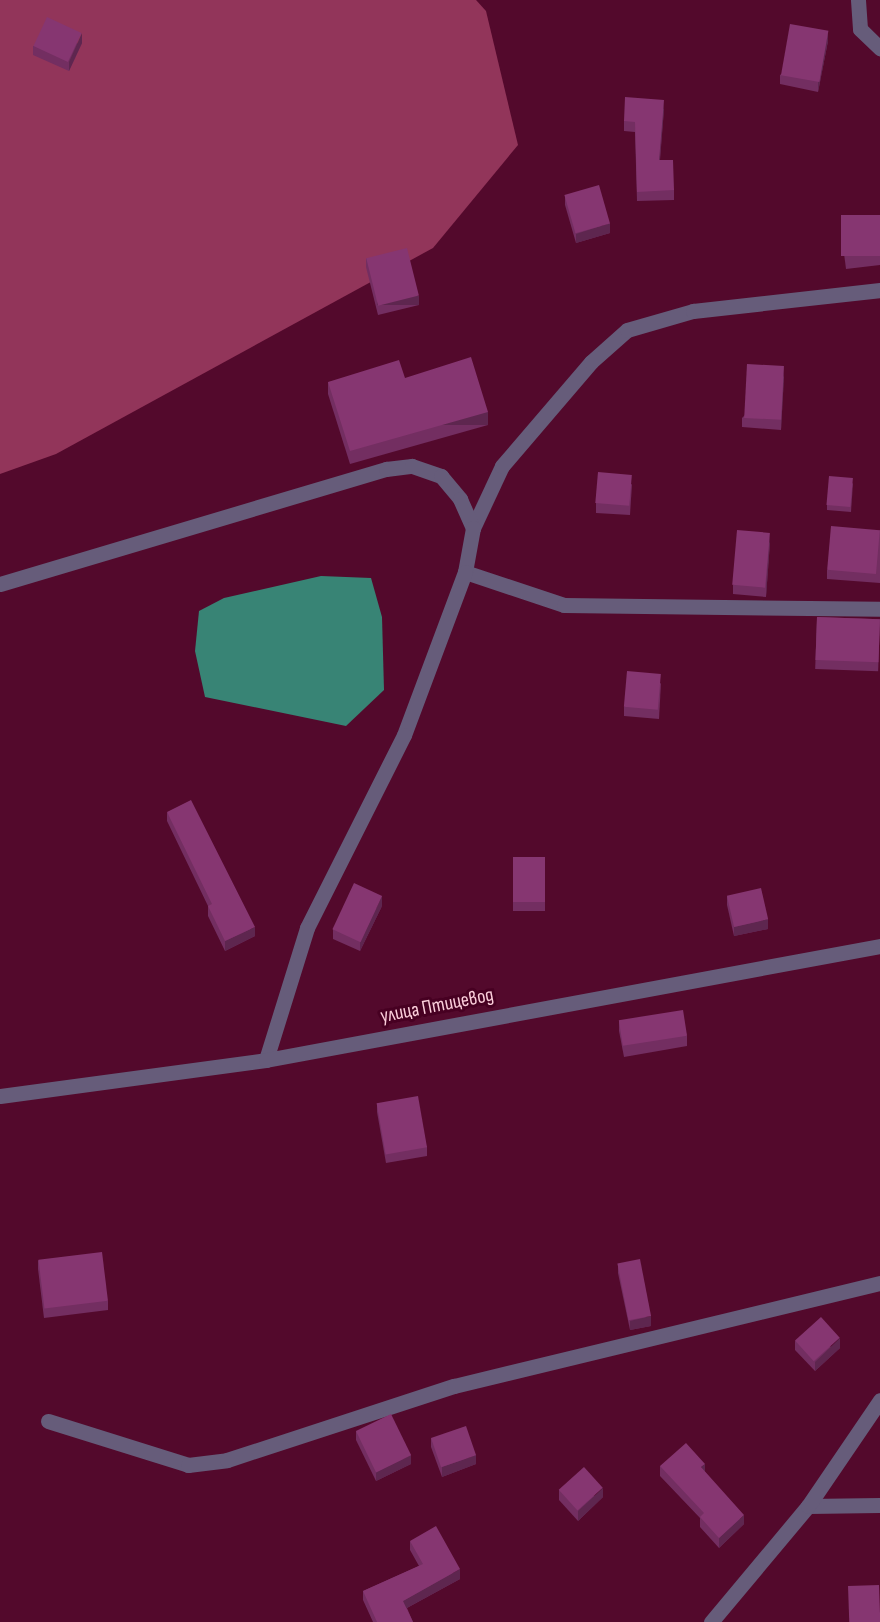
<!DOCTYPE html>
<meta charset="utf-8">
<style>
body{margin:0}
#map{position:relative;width:880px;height:1622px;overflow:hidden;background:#53092c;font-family:"Sofia Sans Condensed",sans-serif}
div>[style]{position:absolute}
.forest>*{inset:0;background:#92355a}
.water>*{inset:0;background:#388475}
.minor>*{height:15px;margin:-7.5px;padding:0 7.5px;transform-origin:7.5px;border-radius:7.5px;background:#665c7a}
.wall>*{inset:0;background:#732e61;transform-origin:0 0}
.shaded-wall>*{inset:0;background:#5e264f;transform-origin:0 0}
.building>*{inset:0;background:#863671;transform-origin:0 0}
span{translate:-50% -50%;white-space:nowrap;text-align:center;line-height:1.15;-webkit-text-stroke:6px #470022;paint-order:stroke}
.street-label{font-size:20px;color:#fbcedb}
</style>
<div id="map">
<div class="forest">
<div style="clip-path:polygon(0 0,476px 0,486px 11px,518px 145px,433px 248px,56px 454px,0 474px)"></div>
</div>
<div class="water">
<div style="clip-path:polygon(321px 576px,371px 578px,382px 617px,384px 690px,346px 726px,205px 697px,195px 651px,199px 611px,224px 598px)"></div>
</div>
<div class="minor">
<div style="left:858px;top:0;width:29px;rotate:86deg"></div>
<div style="left:860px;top:29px;width:28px;rotate:44deg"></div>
<div style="left:473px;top:528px;width:68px;rotate:-64.9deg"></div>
<div style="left:502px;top:466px;width:137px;rotate:-49.4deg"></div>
<div style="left:591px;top:362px;width:48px;rotate:-41.6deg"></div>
<div style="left:627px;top:330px;width:69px;rotate:-16.1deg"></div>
<div style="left:693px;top:311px;width:188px;rotate:-6.4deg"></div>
<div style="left:465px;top:572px;width:104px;rotate:18.4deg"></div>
<div style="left:564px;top:605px;width:316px;rotate:0.7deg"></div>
<div style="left:0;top:584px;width:403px;rotate:-16.6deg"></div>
<div style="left:386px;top:469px;width:26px;rotate:-7deg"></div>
<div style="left:412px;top:466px;width:31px;rotate:19deg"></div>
<div style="left:441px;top:476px;width:30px;rotate:50deg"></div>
<div style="left:460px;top:499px;width:32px;rotate:66deg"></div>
<div style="left:473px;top:528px;width:45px;rotate:100.3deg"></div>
<div style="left:465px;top:572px;width:174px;rotate:110.5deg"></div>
<div style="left:404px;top:735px;width:216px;rotate:116.7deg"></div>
<div style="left:307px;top:928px;width:138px;rotate:107.3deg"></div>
<div style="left:0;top:1096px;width:268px;rotate:-7.7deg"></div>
<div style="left:266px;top:1060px;width:624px;rotate:-10.52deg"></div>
<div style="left:48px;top:1421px;width:147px;rotate:17.4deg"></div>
<div style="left:188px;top:1465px;width:39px;rotate:-7deg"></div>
<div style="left:227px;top:1460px;width:239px;rotate:-18.1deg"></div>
<div style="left:454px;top:1386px;width:438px;rotate:-13.6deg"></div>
<div style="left:808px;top:1506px;width:72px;rotate:-0.8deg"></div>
<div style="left:711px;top:1622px;width:151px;rotate:-50.1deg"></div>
<div style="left:808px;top:1506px;width:128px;rotate:-55.8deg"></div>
</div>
<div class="wall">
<div style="clip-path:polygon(828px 41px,818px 92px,780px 84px,780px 75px)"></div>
<div style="clip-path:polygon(82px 43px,69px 71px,33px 55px,33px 46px)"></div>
<div style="clip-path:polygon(664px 109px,660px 160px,674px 190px,674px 200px,637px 201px,635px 132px,624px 131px,624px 121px)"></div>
<div style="clip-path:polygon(565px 196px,610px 233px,576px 243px,565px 205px)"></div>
<div style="clip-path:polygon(880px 215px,880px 265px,846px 269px,841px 230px,841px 220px)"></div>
<div style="clip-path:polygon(366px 258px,419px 305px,378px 315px,366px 267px)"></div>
<div style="clip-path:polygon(784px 376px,781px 430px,742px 427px,742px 418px)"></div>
<div style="clip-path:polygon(405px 378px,488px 425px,350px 464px,328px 394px,328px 382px)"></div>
<div style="clip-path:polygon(853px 483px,851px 512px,827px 510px,827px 505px)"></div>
<div style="clip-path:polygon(632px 484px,630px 515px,596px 513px,596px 503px)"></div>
<div style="clip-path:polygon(880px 530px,880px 583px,827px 579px,827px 570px)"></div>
<div style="clip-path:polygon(770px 542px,766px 597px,733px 594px,733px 585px)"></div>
<div style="left:817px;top:617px;width:63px;height:52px;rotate:2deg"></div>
<div style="clip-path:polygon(661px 683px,659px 719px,624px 716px,624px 707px)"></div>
<div style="clip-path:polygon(167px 812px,255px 936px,225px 951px,208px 916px,208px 906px,167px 821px)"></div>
<div style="left:513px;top:857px;width:32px;height:54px"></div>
<div style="clip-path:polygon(727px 896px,768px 929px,734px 936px,727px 905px)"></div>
<div style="clip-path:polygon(382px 906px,360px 951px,333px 939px,333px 929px)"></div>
<div style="clip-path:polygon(619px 1021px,687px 1036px,687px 1046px,624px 1057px,619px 1031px)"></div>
<div style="clip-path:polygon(377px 1103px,427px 1147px,427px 1156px,386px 1163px,377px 1112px)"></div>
<div style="clip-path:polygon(38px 1260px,108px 1301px,108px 1310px,44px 1318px,38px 1269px)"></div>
<div style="clip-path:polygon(618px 1264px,651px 1326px,630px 1330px,618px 1273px)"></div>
<div style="clip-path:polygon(795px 1341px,840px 1348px,815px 1371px,795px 1350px)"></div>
<div style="clip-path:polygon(356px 1431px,411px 1464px,376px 1481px,356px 1440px)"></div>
<div style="clip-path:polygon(431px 1438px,476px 1464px,442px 1477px,431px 1447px)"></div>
<div style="clip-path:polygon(660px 1466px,705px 1472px,744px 1524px,719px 1548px,700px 1527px,700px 1518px,660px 1476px)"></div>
<div style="clip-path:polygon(559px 1490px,603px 1497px,578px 1521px,559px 1500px)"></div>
<div style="clip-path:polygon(410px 1541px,460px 1579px,407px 1608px,413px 1622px,373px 1622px,363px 1600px,363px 1591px,419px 1566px,410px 1550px)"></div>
</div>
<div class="shaded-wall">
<div style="clip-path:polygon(828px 31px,828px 41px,818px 92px,818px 83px)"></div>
<div style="clip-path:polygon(82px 33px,82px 43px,69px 71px,69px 62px)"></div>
<div style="clip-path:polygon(664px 100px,664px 109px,659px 169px,659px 160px)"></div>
<div style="clip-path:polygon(610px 223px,610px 233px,576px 243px,576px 234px)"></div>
<div style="left:419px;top:296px;width:9px;height:42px;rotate:90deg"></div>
<div style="clip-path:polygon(784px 366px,784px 376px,781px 430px,781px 421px)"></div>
<div style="left:488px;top:412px;width:13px;height:143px;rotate:90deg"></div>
<div style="clip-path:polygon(770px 533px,770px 542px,766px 597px,766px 587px)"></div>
<div style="clip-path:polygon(382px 896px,382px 906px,360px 951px,360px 942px)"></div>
<div style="clip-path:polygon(768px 919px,768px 929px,734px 936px,734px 927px)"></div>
<div style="clip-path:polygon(255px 927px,255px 936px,225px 951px,225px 941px)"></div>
<div style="clip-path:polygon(651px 1316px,651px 1326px,630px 1330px,630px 1321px)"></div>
<div style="clip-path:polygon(840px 1338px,840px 1348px,815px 1371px,815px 1362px)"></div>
<div style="clip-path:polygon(411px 1455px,411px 1464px,376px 1481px,376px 1472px)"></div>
<div style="clip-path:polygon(476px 1455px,476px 1464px,442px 1477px,442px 1467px)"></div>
<div style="clip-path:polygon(705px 1464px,705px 1473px,701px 1467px)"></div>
<div style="clip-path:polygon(603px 1488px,603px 1497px,578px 1521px,578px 1511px)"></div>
<div style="clip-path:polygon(744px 1515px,744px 1524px,719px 1548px,719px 1538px)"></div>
<div style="clip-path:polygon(460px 1569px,460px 1579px,403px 1610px,403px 1601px)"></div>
</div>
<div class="building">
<div style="left:47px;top:17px;width:38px;height:32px;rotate:25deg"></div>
<div style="left:790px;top:24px;width:39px;height:52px;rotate:10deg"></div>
<div style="clip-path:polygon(625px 97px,664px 100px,659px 160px,673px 160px,674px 190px,637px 192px,635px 122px,624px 121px)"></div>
<div style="left:599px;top:185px;width:40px;height:36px;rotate:74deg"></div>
<div style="left:880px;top:215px;width:41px;height:39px;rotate:90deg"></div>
<div style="left:407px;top:248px;width:49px;height:42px;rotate:76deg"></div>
<div style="clip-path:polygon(471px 357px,488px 412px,350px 451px,328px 382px,399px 360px,405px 378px)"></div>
<div style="left:747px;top:364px;width:37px;height:54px;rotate:3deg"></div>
<div style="left:598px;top:472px;width:34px;height:31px;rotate:5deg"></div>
<div style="left:829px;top:476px;width:24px;height:29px;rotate:5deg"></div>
<div style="left:831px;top:526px;width:49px;height:44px;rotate:5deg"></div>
<div style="left:737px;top:530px;width:33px;height:55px;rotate:5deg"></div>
<div style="left:817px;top:617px;width:63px;height:43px;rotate:2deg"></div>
<div style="left:627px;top:671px;width:34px;height:36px;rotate:5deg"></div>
<div style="clip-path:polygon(191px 800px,255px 927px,225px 941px,208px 906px,212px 904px,167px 812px)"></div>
<div style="left:513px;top:857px;width:32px;height:45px"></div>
<div style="left:354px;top:883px;width:31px;height:51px;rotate:25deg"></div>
<div style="left:761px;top:888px;width:32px;height:35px;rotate:77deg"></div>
<div style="left:683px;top:1010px;width:26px;height:65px;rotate:81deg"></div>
<div style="left:418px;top:1096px;width:52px;height:42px;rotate:80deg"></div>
<div style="left:102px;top:1252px;width:49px;height:64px;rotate:83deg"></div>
<div style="left:640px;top:1259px;width:58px;height:23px;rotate:79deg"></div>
<div style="left:821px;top:1317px;width:28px;height:35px;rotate:48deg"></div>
<div style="left:391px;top:1414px;width:46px;height:39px;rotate:64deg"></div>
<div style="left:466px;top:1426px;width:31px;height:37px;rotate:71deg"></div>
<div style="clip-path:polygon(686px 1443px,705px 1464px,701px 1467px,744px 1515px,719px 1538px,700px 1517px,704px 1513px,660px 1466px)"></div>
<div style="left:584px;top:1467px;width:28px;height:34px;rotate:48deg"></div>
<div style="clip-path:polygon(436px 1526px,460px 1569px,403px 1601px,413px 1622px,377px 1622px,363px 1591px,423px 1564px,410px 1541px)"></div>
<div style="left:879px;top:1585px;width:37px;height:31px;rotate:88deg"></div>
</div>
<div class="street-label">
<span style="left:437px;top:1006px;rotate:-11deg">улица Птицевод</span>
</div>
</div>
